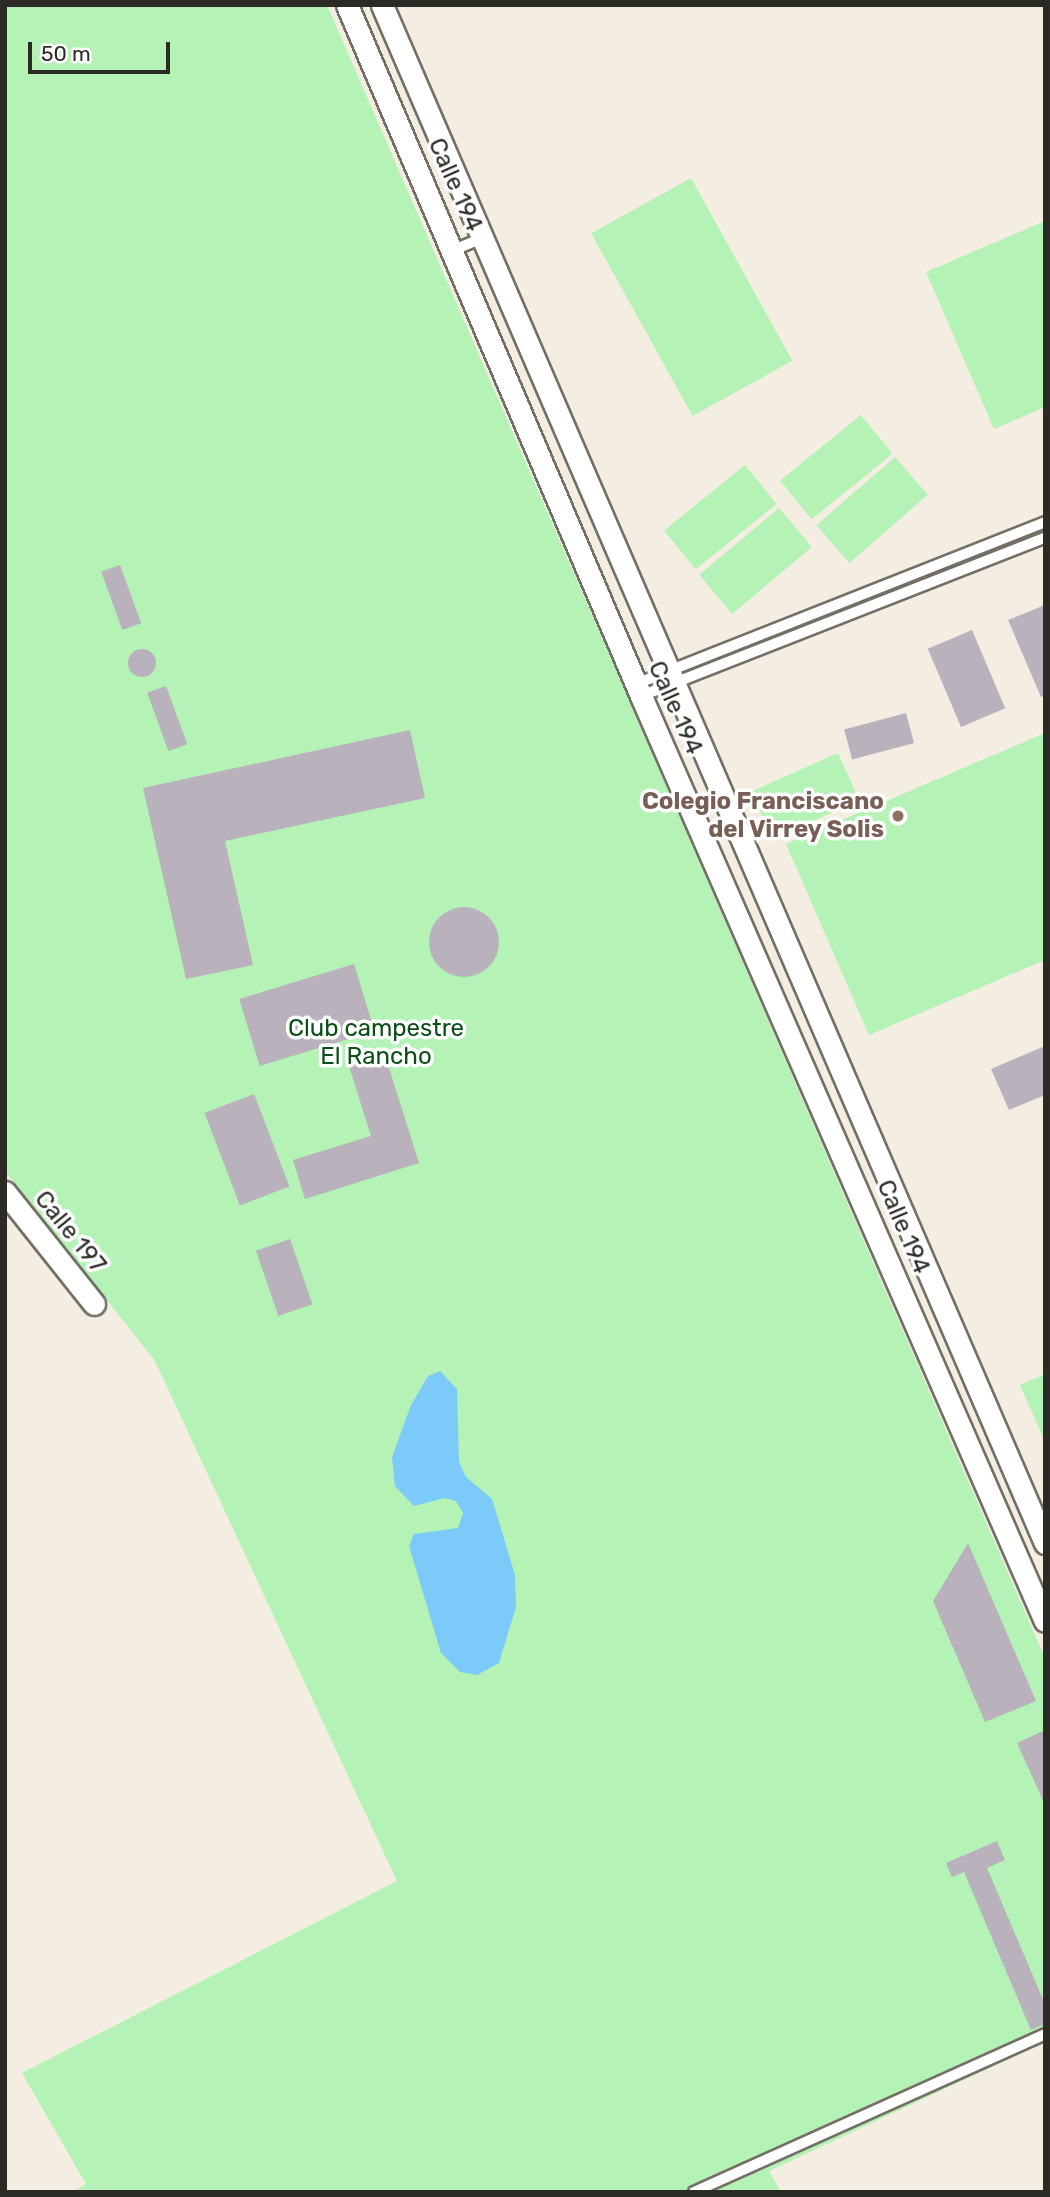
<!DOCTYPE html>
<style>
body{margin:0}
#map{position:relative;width:1050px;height:2197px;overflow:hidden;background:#f3ede2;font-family:Rubik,sans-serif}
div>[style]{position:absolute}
.green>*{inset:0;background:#b4f2b6;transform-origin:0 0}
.water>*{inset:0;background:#7bcaf9}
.building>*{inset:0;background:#b9b1bb;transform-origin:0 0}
.round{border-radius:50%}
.roads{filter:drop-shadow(2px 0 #746f65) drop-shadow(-2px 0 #746f65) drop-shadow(0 2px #746f65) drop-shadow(0 -2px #746f65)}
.lane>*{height:10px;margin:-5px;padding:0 5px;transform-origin:5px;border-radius:5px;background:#fff}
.street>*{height:21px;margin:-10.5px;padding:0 10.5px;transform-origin:10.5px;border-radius:10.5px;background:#fff}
.dots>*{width:19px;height:19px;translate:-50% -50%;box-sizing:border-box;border:4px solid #fff;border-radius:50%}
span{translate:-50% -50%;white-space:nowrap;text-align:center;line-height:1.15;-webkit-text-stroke:7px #fff;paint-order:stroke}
.street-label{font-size:24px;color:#2c2a25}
.education-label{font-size:24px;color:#785e54;font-weight:700}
.right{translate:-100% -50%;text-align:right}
.park-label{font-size:24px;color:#0c4e18}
.frame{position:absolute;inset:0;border:7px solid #2c2a25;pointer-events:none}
.scale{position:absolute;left:28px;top:42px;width:142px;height:32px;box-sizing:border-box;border:4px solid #2c2a25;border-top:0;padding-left:9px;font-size:21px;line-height:24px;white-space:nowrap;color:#2c2a25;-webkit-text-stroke:5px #fff;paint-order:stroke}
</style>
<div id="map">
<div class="green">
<div style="clip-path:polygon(5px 5px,327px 5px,1045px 1658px,1045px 2042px,769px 2171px,781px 2192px,73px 2192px,86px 2184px,22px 2073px,397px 1881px,155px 1361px,5px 1171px)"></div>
<div style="left:691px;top:178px;width:209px;height:114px;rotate:61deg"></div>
<div style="clip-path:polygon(1045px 221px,1045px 407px,994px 429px,926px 272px)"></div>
<div style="left:861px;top:415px;width:50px;height:104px;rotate:51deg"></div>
<div style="left:895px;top:457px;width:50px;height:104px;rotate:49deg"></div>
<div style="left:745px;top:465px;width:50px;height:104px;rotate:51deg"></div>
<div style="left:779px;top:508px;width:51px;height:104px;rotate:50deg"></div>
<div style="clip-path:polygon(1045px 733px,1045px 960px,869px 1035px,786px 844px)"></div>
<div style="left:838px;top:753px;width:52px;height:95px;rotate:66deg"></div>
<div style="clip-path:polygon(1045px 1374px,1045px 1442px,1020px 1385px)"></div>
</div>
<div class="water">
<div style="clip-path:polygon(440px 1371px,457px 1389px,459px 1462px,466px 1477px,492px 1499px,515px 1575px,516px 1607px,499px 1663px,477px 1675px,460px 1672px,441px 1653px,409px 1546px,414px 1534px,458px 1528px,463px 1513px,456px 1501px,445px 1498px,414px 1506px,395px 1486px,392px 1457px,411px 1405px,428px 1376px)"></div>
</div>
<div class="building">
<div style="left:120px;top:565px;width:62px;height:20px;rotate:70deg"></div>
<div style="clip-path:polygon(1045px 605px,1045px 696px,1041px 697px,1008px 620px)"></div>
<div style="left:972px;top:630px;width:85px;height:48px;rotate:67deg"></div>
<div class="round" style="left:128px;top:649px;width:28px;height:28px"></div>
<div style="left:166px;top:686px;width:62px;height:20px;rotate:70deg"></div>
<div style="left:906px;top:713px;width:31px;height:64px;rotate:75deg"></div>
<div style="clip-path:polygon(410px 730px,425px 798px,225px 841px,253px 965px,186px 979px,143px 788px)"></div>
<div class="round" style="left:429px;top:907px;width:70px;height:70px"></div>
<div style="left:354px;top:964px;width:70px;height:120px;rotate:73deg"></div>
<div style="clip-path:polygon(1045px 1046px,1045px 1095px,1009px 1110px,991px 1069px)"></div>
<div style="clip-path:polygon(384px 1052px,419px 1163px,305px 1199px,293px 1160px,371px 1136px,348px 1063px)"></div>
<div style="left:254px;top:1094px;width:99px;height:53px;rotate:69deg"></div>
<div style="left:290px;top:1239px;width:69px;height:36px;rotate:71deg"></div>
<div style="clip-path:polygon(968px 1543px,1036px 1701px,985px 1722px,933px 1601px)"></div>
<div style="clip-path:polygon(1045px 1730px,1045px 1805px,1017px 1743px)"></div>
<div style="clip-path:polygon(997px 1841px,1005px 1860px,987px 1868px,1045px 2004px,1045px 2024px,1031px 2030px,964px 1872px,952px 1877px,946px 1863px)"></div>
</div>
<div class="roads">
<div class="lane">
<div style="left:454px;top:250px;width:33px;rotate:-23deg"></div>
<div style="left:636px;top:684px;width:440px;rotate:-21.6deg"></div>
<div style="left:641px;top:696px;width:434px;rotate:-21.4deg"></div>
<div style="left:694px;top:2192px;width:385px;rotate:-24.2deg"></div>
</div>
<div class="street">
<div style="left:347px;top:5px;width:751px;rotate:66.95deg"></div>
<div style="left:641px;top:696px;width:1009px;rotate:66.41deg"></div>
<div style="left:382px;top:5px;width:1675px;rotate:66.68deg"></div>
<div style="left:5px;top:1192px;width:143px;rotate:51.5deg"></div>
</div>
</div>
<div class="dots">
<div style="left:898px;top:816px;background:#8d6e63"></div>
</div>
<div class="street-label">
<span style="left:455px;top:185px;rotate:66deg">Calle 194</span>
<span style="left:675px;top:708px;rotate:66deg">Calle 194</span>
<span style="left:903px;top:1227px;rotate:67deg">Calle 194</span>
<span style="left:70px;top:1232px;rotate:51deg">Calle 197</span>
</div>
<div class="education-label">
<span class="right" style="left:884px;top:816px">Colegio Franciscano<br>del Virrey Solis</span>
</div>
<div class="park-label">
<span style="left:376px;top:1043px">Club campestre<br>El Rancho</span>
</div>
<div class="frame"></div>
<div class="scale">50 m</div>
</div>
